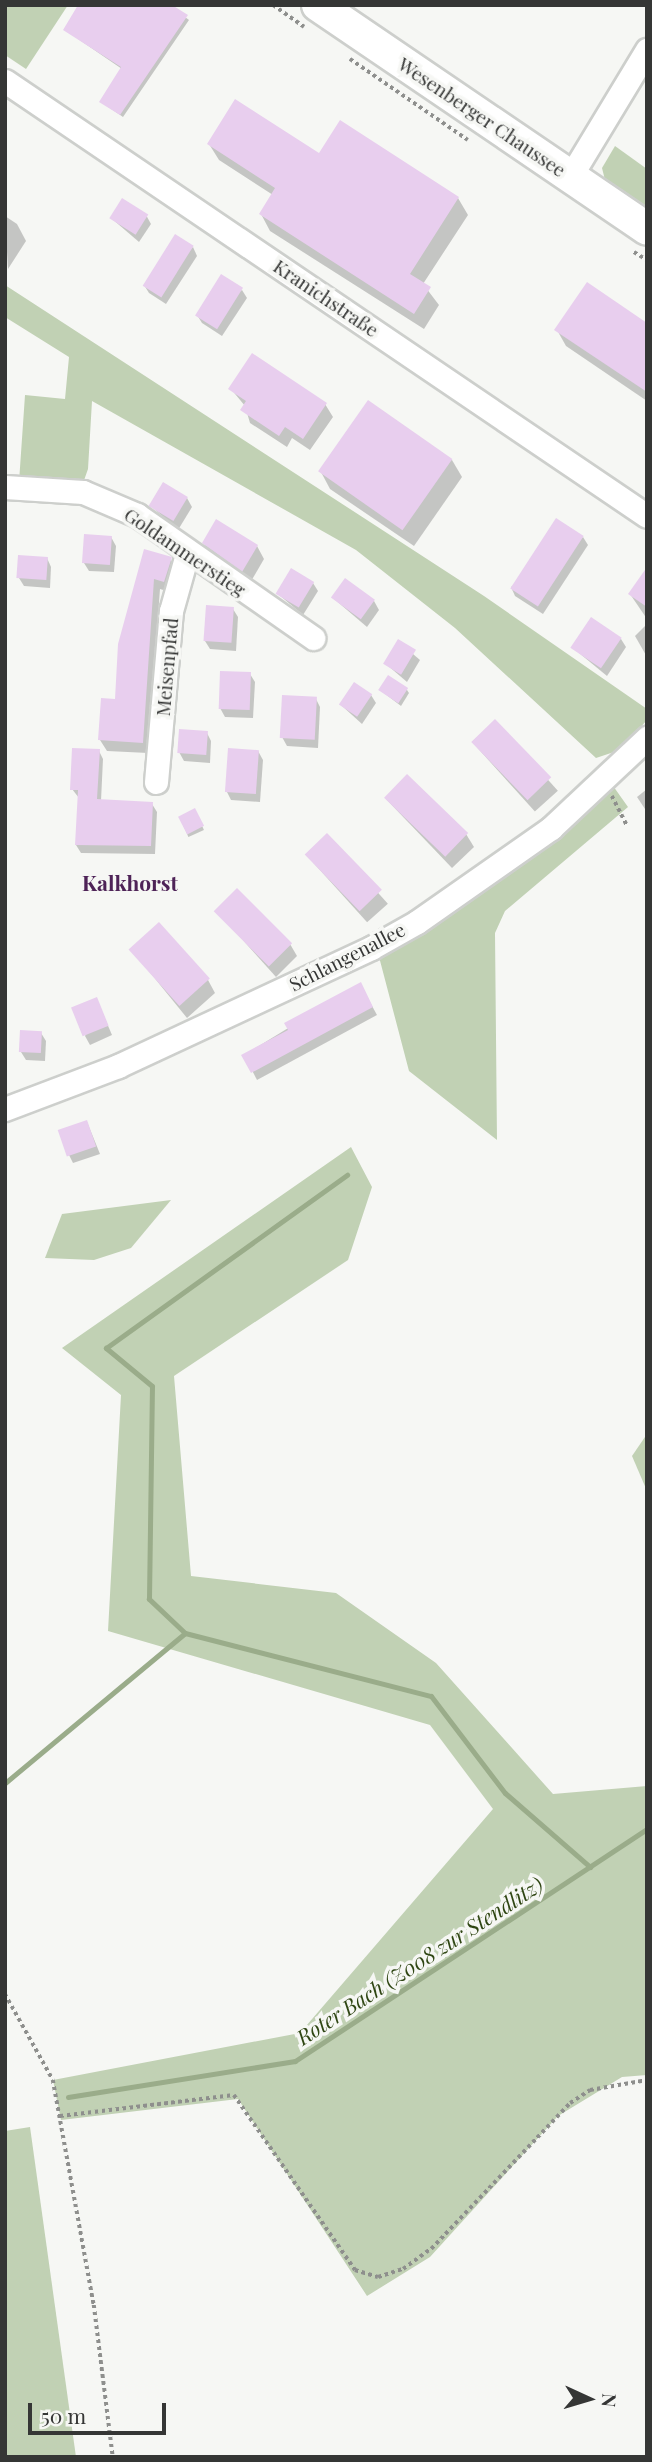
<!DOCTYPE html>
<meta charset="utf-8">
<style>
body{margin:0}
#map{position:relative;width:652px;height:2462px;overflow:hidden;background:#f6f7f4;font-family:"Playfair Display",serif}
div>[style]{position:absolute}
.green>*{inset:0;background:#c1d1b4}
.shadow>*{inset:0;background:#0003;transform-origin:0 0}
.stream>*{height:5px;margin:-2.5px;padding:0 2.5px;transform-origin:2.5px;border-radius:2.5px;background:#9aac8a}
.building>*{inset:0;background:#e8ceee;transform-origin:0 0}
.path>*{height:3.5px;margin-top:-1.75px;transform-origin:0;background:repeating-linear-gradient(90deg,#8e8f8d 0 3.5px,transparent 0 7px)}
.roads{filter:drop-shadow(2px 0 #cdcfcc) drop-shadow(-2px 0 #cdcfcc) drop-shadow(0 2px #cdcfcc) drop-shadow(0 -2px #cdcfcc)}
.street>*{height:23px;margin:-11.5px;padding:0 11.5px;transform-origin:11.5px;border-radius:11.5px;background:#fff}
.secondary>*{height:32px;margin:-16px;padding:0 16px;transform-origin:16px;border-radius:16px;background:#fff}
span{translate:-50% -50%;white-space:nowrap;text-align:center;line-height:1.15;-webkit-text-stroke:7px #f6f7f4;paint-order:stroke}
.street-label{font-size:19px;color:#353635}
.neighbourhood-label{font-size:21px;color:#4e2357;font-weight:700}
.water-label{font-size:21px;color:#2f4613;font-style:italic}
.frame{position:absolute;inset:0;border:7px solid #353635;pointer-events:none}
.north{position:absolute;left:554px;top:2364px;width:70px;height:70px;-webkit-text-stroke:5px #f6f7f4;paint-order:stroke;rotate:94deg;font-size:19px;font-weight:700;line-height:28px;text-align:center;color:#353635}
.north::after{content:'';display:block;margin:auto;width:24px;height:32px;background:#353635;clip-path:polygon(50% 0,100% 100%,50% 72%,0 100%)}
.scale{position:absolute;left:28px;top:2403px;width:138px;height:32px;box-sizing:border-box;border:4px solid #353635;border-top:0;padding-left:9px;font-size:21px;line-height:24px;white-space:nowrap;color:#353635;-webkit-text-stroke:5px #f6f7f4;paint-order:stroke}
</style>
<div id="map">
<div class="green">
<div style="clip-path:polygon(5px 5px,68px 5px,26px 69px,5px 55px)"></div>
<div style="clip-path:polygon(615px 146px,647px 169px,647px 215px,614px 193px,605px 180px,602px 168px)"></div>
<div style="clip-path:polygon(5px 285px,484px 596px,647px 709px,647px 720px,620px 750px,596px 758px,455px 628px,356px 550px,92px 401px,88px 469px,82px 486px,19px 482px,25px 395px,65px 399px,69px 357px,5px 317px)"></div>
<div style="clip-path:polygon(611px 783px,628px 807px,505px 911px,495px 933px,497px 1140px,409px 1071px,378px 953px)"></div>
<div style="clip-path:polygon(351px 1147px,372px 1187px,348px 1260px,174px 1376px,191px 1576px,336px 1593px,436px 1663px,553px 1794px,647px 1786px,647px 2075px,622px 2077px,558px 2116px,430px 2257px,367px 2296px,238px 2099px,61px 2120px,53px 2080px,300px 2033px,493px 1809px,430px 1725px,108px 1631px,121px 1395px,62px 1348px)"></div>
<div style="clip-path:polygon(171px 1200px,131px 1248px,94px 1260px,45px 1258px,62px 1214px)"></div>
<div style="clip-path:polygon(647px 1434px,647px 1491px,632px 1456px)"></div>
<div style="clip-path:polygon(30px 2127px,76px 2457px,5px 2457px,5px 2131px)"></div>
</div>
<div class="shadow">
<div style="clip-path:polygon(169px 5px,189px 20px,123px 117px,101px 102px,122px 69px,65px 30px)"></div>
<div style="clip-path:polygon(209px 144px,320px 155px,458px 198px,468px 215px,423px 284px,439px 305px,424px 329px,270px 231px,261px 214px,273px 195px,219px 160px)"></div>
<div style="clip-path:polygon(146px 215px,151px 224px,139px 242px,111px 218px)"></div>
<div style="clip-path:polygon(5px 216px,17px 224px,26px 241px,8px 269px)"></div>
<div style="clip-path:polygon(193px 247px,197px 256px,166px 304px,149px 293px,144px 285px)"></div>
<div style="clip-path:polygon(242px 290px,247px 298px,222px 336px,202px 323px,197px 315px)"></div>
<div style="clip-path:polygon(647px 325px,647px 401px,566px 346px,557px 330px)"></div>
<div style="clip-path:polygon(231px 389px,325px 404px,333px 417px,310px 450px,292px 438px,287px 447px,250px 423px,245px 406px)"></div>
<div style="clip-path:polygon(452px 460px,462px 477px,414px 546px,330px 489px,321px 472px)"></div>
<div style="clip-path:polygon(187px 498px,192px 507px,178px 530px,151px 506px)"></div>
<div style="clip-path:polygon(111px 537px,116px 546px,114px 572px,89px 571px,84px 563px)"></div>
<div style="clip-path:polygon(583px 537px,588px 545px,543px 614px,515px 596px,511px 587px)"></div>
<div style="clip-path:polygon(204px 543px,257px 546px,264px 559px,250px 583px,211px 556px)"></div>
<div style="clip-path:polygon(146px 551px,170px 559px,177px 570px,170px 592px,160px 589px,148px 753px,107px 751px,100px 740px,117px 701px)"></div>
<div style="clip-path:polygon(47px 558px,51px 567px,50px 588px,24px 586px,19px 578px)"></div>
<div style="clip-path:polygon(647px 570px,647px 619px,630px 594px)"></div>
<div style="clip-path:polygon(313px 583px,318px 591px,303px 615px,278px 594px)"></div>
<div style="clip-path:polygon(333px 598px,374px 601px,379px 610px,367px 627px)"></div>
<div style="clip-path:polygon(233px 609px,238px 617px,236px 651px,210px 649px,205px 641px)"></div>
<div style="clip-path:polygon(647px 624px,647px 657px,635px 636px)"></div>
<div style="clip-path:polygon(621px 639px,626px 647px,607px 676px,573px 648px)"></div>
<div style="clip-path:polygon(399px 642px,420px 660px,407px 682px,386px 664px)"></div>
<div style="clip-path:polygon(250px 674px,255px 682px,253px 718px,225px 717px,220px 708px)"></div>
<div style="clip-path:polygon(380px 690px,407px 690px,409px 693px,401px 706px)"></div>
<div style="clip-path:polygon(371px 695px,376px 703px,362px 724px,341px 705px)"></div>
<div style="clip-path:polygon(316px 699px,320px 707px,318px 748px,287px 746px,282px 737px)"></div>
<div style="left:495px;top:721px;width:94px;height:31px;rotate:48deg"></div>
<div style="clip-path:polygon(207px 733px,211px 741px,210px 763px,184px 761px,179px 752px)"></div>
<div style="clip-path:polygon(99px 751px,103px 759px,101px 801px,152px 804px,157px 812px,155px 854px,81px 853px,76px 845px,79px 798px,72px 789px)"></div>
<div style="clip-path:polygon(258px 751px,263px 760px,260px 802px,231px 800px,227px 792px)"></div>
<div style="clip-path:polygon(647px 789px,647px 812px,637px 797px)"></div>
<div style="clip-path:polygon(386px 799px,466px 834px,474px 847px,452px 868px)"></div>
<div style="left:195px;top:810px;width:22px;height:17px;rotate:66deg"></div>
<div style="left:327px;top:836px;width:91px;height:28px;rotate:48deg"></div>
<div style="clip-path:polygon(217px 911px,290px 944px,297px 956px,276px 977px)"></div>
<div style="clip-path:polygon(131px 949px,208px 980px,215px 993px,187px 1018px)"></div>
<div style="clip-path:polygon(360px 984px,377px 1015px,257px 1080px,244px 1055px)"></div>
<div style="clip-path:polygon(100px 1007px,112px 1035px,90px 1045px,85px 1036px)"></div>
<div style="clip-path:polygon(41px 1033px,46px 1041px,45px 1061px,26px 1060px,21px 1052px)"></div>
<div style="clip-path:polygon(87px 1122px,100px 1154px,73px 1163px,69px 1155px)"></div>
</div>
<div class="stream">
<div style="left:185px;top:1633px;width:50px;rotate:-136.6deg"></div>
<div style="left:149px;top:1599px;width:213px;rotate:-89.2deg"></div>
<div style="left:152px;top:1386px;width:60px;rotate:-140.4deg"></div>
<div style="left:106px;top:1348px;width:297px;rotate:-35.7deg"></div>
<div style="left:5px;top:1783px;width:234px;rotate:-39.8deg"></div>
<div style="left:185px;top:1633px;width:254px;rotate:14.4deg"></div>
<div style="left:431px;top:1696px;width:122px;rotate:52.7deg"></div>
<div style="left:505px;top:1793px;width:113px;rotate:41deg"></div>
<div style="left:68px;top:2097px;width:230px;rotate:-9deg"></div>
<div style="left:295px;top:2061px;width:422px;rotate:-33.4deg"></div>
</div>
<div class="building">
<div style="clip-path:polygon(78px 5px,172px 5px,188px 15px,120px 115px,99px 102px,121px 67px,63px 30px)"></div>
<div style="clip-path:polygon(235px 99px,319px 153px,340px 120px,459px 197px,410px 274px,431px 287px,414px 314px,259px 214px,275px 188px,207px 144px)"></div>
<div style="left:122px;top:198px;width:31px;height:24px;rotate:32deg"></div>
<div style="left:175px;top:234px;width:22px;height:61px;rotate:32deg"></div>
<div style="left:221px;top:274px;width:26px;height:49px;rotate:32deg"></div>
<div style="clip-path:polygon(587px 282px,647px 323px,647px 392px,554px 330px)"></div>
<div style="clip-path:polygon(252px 353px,327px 403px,303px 439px,285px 427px,279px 436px,240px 410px,246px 401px,228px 389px)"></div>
<div style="left:368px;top:400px;width:103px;height:87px;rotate:35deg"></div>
<div style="left:163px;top:482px;width:29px;height:28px;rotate:31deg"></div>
<div style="left:556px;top:518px;width:33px;height:84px;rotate:33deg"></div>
<div style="clip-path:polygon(216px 519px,258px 545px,242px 572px,202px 543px)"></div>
<div style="left:84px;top:534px;width:28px;height:29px;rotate:4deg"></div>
<div style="clip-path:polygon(144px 549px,172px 557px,164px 582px,154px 579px,143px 743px,98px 740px,101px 698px,115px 699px,118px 644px)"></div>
<div style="left:18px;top:555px;width:30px;height:23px;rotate:4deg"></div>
<div style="clip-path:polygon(647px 567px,647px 607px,628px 594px)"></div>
<div style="left:291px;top:568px;width:27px;height:30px;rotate:31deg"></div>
<div style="left:345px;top:578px;width:37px;height:24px;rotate:36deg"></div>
<div style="left:206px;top:605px;width:28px;height:36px;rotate:4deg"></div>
<div style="left:591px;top:617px;width:37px;height:37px;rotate:34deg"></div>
<div style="left:398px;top:639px;width:21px;height:29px;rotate:31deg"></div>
<div style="left:220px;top:671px;width:31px;height:38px;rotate:2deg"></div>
<div style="left:388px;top:675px;width:24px;height:18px;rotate:33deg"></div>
<div style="left:354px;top:682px;width:22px;height:27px;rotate:34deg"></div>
<div style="left:282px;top:695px;width:35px;height:43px;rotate:3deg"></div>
<div style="left:495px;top:719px;width:81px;height:33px;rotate:46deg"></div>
<div style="left:179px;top:729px;width:29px;height:24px;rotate:4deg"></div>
<div style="clip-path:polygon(72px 748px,100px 749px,97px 799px,153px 802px,151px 846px,75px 845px,78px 790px,70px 790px)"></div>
<div style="left:228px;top:748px;width:31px;height:44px;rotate:4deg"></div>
<div style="left:407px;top:774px;width:85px;height:33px;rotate:44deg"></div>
<div style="left:195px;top:808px;width:20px;height:19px;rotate:63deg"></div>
<div style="left:327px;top:833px;width:79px;height:31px;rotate:46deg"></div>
<div style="left:237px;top:888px;width:78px;height:33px;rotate:45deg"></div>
<div style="left:159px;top:922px;width:76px;height:41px;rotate:48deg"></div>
<div style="clip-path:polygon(361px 982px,373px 1007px,251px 1073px,241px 1055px,288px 1030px,284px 1023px)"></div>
<div style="left:97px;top:997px;width:31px;height:28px;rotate:68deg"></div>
<div style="left:20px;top:1030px;width:22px;height:22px;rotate:3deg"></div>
<div style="left:87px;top:1120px;width:28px;height:31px;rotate:71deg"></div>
</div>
<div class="path">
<div style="left:273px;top:5px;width:38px;rotate:35deg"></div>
<div style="left:350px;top:59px;width:143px;rotate:34.5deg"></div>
<div style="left:634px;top:252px;width:15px;rotate:32deg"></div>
<div style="left:612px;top:796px;width:33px;rotate:63deg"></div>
<div style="left:5px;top:1994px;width:98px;rotate:60.8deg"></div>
<div style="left:53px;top:2080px;width:229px;rotate:79.7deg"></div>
<div style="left:94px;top:2305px;width:153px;rotate:82.9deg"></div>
<div style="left:60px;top:2116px;width:175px;rotate:-6.9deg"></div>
<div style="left:234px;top:2095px;width:213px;rotate:55.3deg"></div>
<div style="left:355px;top:2270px;width:24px;rotate:17deg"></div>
<div style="left:378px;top:2277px;width:26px;rotate:-18deg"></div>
<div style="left:403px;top:2269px;width:34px;rotate:-36deg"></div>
<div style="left:431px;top:2249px;width:202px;rotate:-46.4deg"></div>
<div style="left:570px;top:2103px;width:24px;rotate:-33deg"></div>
<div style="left:590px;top:2090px;width:58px;rotate:-10deg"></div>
</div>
<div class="roads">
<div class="street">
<div style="left:5px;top:81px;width:775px;rotate:34.12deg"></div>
<div style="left:570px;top:177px;width:149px;rotate:-58.8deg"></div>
<div style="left:5px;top:487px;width:78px;rotate:3.7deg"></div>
<div style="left:83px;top:492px;width:59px;rotate:23.1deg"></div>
<div style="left:137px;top:515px;width:215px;rotate:34.9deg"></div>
<div style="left:156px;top:782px;width:172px;rotate:-85deg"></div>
<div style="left:171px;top:611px;width:59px;rotate:-74.3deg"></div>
<div style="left:5px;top:1109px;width:121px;rotate:-20.8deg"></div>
<div style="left:118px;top:1066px;width:279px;rotate:-25deg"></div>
<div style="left:371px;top:948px;width:53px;rotate:-29.5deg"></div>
<div style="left:417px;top:922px;width:164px;rotate:-35deg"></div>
<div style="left:551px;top:828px;width:132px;rotate:-43.2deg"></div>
</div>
<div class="secondary">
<div style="left:318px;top:5px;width:398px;rotate:34.2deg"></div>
</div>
</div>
<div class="street-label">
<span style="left:482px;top:117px;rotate:34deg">Wesenberger Chaussee</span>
<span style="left:326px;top:298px;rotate:34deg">Kranichstraße</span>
<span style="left:185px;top:552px;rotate:34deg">Goldammerstieg</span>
<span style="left:167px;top:667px;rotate:-85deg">Meisenpfad</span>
<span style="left:347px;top:957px;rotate:-27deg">Schlangenallee</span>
</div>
<div class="neighbourhood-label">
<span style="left:130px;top:882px">Kalkhorst</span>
</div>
<div class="water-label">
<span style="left:419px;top:1960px;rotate:-33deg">Roter Bach (Z008 zur Stendlitz)</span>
</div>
<div class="frame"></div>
<div class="north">N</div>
<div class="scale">50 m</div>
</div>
